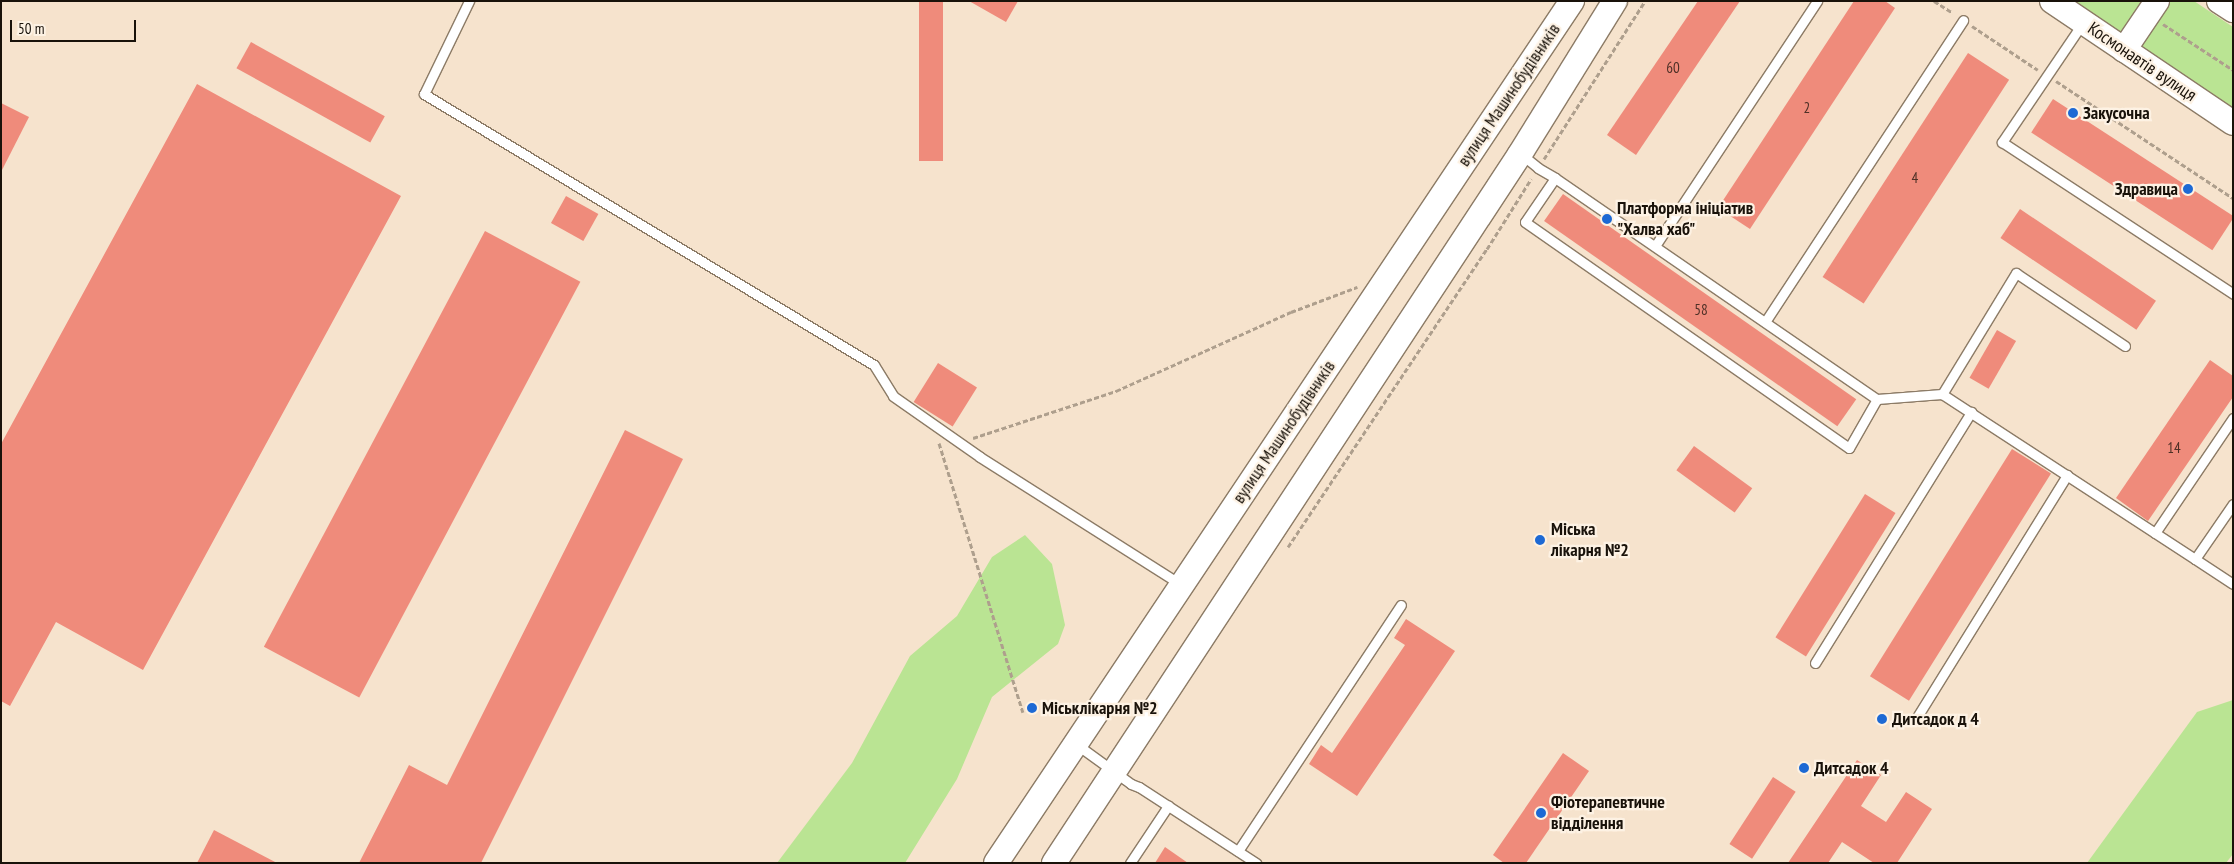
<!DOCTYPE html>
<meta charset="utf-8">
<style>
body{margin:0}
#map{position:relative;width:2234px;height:864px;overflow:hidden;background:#f6e3cd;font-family:"PT Sans Narrow",sans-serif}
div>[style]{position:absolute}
.green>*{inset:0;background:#bae493}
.building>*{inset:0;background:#ef8b7b;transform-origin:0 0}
.path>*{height:3px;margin-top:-1.5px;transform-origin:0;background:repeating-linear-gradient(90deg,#ae9f8d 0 5px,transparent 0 7.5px)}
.roads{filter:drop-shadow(1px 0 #8c7b66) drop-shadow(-1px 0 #8c7b66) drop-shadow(0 1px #8c7b66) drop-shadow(0 -1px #8c7b66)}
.lane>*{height:9px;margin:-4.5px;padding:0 4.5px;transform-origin:4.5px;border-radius:4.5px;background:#fff}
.secondary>*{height:24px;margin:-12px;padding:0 12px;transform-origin:12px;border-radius:12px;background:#fff}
.dots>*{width:14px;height:14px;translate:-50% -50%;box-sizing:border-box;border:2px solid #fdf2e4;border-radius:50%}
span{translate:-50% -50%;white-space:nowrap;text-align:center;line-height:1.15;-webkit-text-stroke:4.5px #fdf2e4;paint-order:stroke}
.number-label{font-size:15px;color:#4e3026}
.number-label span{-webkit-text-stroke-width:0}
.street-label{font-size:18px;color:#19120a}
.poi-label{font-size:18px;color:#19120a;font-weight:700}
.left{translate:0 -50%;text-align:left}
.right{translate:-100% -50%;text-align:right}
.frame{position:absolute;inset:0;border:2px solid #19120a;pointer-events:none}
.scale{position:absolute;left:10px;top:20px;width:126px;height:22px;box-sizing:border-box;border:2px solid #19120a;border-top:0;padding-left:6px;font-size:15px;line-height:18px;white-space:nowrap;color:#19120a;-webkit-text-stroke:4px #fdf2e4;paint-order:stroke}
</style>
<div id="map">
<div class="green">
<div style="clip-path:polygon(2068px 1px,2194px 1px,2233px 27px,2233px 112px)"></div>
<div style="clip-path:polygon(1025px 535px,1052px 564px,1065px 625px,1058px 644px,992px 697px,957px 779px,905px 863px,777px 863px,852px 763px,910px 656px,957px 616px,992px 557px)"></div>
<div style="clip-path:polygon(2233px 700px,2233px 854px,2226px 863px,2087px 863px,2197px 712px)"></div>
</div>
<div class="building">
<div style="left:919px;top:1px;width:24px;height:160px"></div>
<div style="clip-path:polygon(969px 1px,1018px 1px,1006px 22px)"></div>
<div style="clip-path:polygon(1698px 1px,1740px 1px,1636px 155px,1607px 135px)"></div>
<div style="clip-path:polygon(1854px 1px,1885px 1px,1895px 8px,1750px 229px,1718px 208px)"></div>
<div style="left:251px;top:42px;width:153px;height:30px;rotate:29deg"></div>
<div style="left:1968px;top:53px;width:49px;height:267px;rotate:33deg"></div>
<div style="clip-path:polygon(197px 84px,401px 196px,143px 670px,56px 622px,10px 706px,1px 701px,1px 444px)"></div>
<div style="left:2053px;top:99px;width:216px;height:40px;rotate:33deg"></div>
<div style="clip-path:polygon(1px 103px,29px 117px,1px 172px)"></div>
<div style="left:1563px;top:194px;width:358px;height:33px;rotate:35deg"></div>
<div style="left:566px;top:196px;width:37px;height:31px;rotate:29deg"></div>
<div style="left:2020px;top:209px;width:164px;height:35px;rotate:34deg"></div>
<div style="left:485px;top:231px;width:108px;height:471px;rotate:28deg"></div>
<div style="left:1997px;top:330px;width:22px;height:55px;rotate:30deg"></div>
<div style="clip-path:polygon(2210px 360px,2233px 376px,2233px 397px,2148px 521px,2116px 498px)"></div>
<div style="left:938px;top:363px;width:46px;height:46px;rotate:32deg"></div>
<div style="clip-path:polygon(625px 430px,683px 459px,481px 863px,359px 863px,409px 765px,447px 785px)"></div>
<div style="left:1694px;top:446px;width:72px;height:30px;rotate:36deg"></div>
<div style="left:2012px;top:449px;width:46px;height:268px;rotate:32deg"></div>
<div style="left:1865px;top:494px;width:36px;height:169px;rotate:32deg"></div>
<div style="clip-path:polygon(1406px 619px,1455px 651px,1357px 796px,1309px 764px,1321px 745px,1332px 753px,1405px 645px,1394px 638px)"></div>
<div style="clip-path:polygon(1563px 753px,1589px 771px,1526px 863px,1504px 863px,1493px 855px)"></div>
<div style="clip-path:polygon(1857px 760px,1881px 775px,1861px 806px,1886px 822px,1906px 792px,1932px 809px,1897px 863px,1874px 863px,1842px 842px,1828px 863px,1788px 863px)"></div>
<div style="left:1773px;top:777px;width:27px;height:80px;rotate:33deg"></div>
<div style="clip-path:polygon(214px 830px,277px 863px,197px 863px)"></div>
<div style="clip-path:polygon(1165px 847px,1188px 863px,1155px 863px)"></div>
</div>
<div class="path">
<div style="left:1934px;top:1px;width:22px;rotate:32deg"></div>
<div style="left:2163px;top:24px;width:84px;rotate:33.3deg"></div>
<div style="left:1972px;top:26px;width:79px;rotate:33.7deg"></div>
<div style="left:2056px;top:81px;width:212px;rotate:33.5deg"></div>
<div style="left:1544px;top:159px;width:188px;rotate:-57.4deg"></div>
<div style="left:973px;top:438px;width:151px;rotate:-18.2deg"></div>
<div style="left:1116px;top:391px;width:192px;rotate:-24.3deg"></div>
<div style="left:1291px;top:312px;width:71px;rotate:-20.7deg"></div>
<div style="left:939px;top:443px;width:282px;rotate:72.7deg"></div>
<div style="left:1288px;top:547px;width:358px;rotate:-56.3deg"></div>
<div style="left:1487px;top:249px;width:83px;rotate:-57.8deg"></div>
</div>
<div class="roads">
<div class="lane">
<div style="left:469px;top:1px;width:103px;rotate:115.8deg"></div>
<div style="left:424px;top:94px;width:525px;rotate:31.06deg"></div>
<div style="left:874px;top:365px;width:36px;rotate:58deg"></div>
<div style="left:893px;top:396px;width:106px;rotate:35deg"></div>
<div style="left:980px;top:457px;width:239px;rotate:32.4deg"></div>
<div style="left:2082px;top:24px;width:143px;rotate:124.1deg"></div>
<div style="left:2002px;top:142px;width:277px;rotate:33.3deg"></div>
<div style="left:1521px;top:154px;width:22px;rotate:39deg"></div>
<div style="left:1538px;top:168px;width:20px;rotate:30deg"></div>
<div style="left:1555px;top:178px;width:391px;rotate:34.5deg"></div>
<div style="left:1877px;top:399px;width:65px;rotate:-4.4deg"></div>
<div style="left:1555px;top:178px;width:53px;rotate:124.3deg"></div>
<div style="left:1525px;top:222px;width:395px;rotate:34.9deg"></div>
<div style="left:1849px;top:448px;width:56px;rotate:-60.3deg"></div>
<div style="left:1655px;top:246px;width:294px;rotate:-56.5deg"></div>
<div style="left:1765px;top:322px;width:361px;rotate:-56.7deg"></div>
<div style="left:2125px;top:346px;width:131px;rotate:-146.2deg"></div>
<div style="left:2016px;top:273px;width:142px;rotate:121.4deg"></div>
<div style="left:1942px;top:394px;width:302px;rotate:33.1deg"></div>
<div style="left:2195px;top:559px;width:67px;rotate:-55.4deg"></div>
<div style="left:2155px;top:533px;width:139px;rotate:-55.9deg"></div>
<div style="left:2195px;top:559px;width:45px;rotate:33.3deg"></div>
<div style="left:1815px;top:663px;width:296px;rotate:-58.1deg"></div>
<div style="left:1917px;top:717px;width:285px;rotate:-58.2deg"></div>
<div style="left:1076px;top:744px;width:68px;rotate:36deg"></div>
<div style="left:1131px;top:784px;width:9px;rotate:21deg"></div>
<div style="left:1139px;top:787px;width:140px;rotate:33deg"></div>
<div style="left:1238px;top:851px;width:295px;rotate:-56.5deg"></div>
<div style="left:1130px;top:863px;width:69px;rotate:-56.3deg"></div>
</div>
<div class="secondary">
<div style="left:2052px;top:1px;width:218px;rotate:34deg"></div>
<div style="left:2219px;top:1px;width:17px;rotate:33deg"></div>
<div style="left:2124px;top:50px;width:59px;rotate:-56deg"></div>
<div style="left:996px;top:863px;width:1037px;rotate:-56.25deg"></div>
<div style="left:1054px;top:863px;width:848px;rotate:-56.68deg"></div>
<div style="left:1520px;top:154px;width:180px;rotate:-58.2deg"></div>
</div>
</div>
<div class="dots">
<div style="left:2073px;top:113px;background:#1d69d4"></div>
<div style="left:2188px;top:189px;background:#1d69d4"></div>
<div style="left:1607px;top:219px;background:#1d69d4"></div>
<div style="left:1540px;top:540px;background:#1d69d4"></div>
<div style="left:1032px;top:708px;background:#1d69d4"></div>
<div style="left:1882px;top:719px;background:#1d69d4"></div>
<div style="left:1804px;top:768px;background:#1d69d4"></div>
<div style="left:1541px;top:813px;background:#1d69d4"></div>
</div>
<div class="number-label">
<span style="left:1673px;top:68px">60</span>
<span style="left:1807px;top:108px">2</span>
<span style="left:1915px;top:178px">4</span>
<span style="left:1701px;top:310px">58</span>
<span style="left:2174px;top:448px">14</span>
</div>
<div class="street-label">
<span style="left:2142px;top:62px;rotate:34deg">Космонавтів вулиця</span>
<span style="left:1509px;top:95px;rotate:-56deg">вулиця Машинобудівників</span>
<span style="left:1284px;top:432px;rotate:-56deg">вулиця Машинобудівників</span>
</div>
<div class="poi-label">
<span class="left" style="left:2083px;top:113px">Закусочна</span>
<span class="right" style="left:2178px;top:189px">Здравица</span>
<span class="left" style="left:1617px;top:219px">Платформа ініціатив<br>"Халва хаб"</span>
<span class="left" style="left:1551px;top:540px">Міська<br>лікарня №2</span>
<span class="left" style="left:1042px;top:708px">Міськлікарня №2</span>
<span class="left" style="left:1892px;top:719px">Дитсадок д 4</span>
<span class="left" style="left:1814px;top:768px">Дитсадок 4</span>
<span class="left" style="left:1551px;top:813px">Фіотерапевтичне<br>відділення</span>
</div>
<div class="frame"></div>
<div class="scale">50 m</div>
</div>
